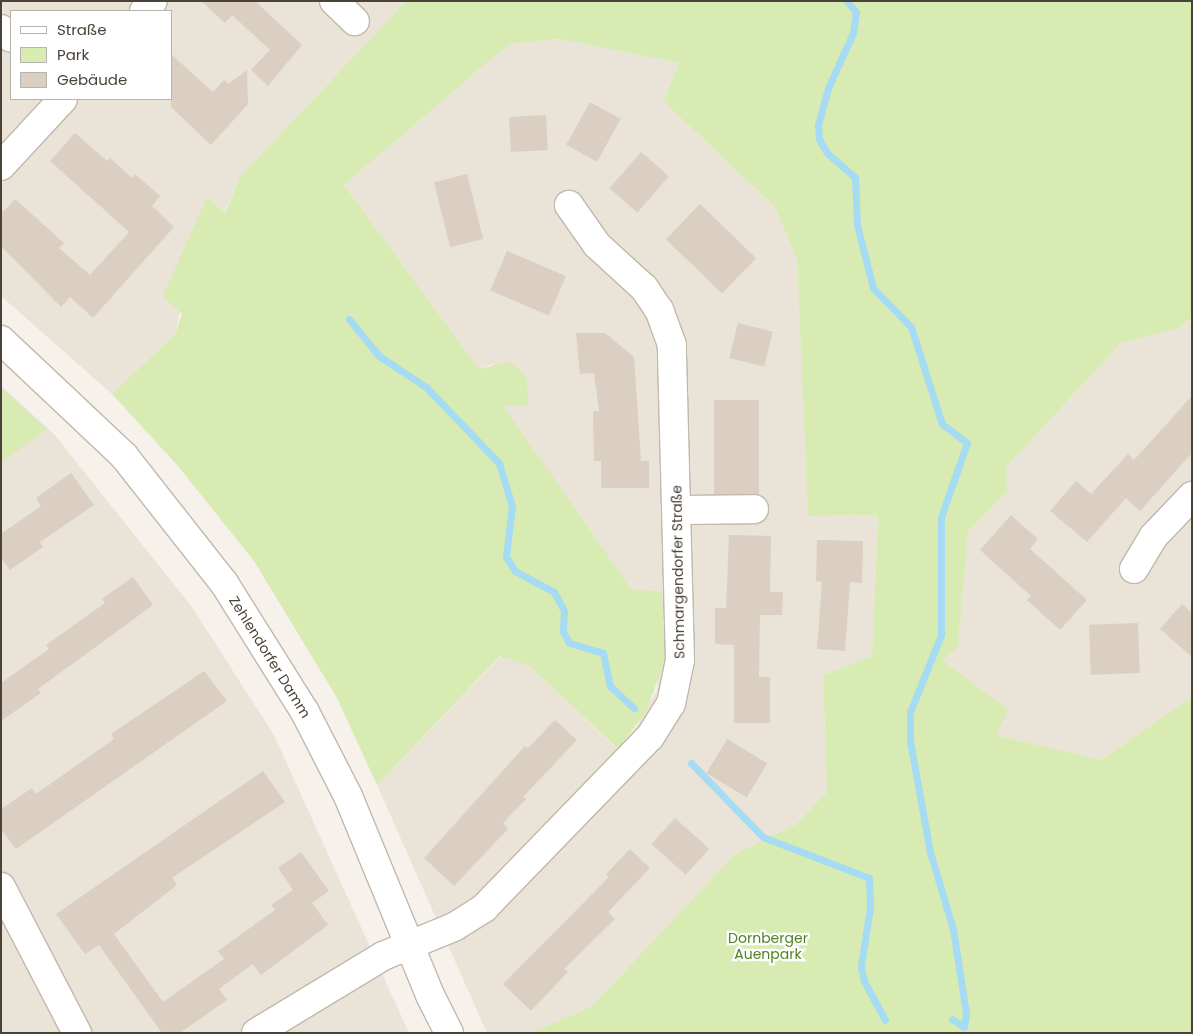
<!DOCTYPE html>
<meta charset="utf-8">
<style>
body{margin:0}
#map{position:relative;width:1193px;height:1034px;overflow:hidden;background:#f6f1eb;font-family:Poppins,sans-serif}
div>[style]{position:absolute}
.residential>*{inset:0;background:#eae3d8}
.green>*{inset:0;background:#d7ebb2}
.stream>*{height:7px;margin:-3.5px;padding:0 3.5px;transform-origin:3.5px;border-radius:3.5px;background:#a6dbf4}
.building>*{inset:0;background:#dbcfc2;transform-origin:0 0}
.roads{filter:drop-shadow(1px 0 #c2b8ac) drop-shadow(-1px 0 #c2b8ac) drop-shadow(0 1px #c2b8ac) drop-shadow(0 -1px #c2b8ac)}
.minor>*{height:28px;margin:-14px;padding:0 14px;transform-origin:14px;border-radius:14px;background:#fff}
span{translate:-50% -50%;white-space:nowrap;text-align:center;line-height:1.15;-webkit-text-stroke:4.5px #fff;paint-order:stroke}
.street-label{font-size:14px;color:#4b4238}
.park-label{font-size:14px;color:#518027}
.frame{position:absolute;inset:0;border:2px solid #4b4238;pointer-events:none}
.legend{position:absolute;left:10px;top:10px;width:162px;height:90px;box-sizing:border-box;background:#fff;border:1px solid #b7b3af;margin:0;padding:6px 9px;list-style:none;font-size:15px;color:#4b4238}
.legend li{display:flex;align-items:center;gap:10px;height:25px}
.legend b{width:25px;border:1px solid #b7b3af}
</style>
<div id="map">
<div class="residential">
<div style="clip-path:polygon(evenodd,1px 1px,406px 1px,240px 177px,224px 213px,207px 197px,175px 334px,112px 394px,1px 296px,1px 1px,11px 11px,171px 11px,171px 99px,11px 99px,11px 11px)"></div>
<div style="clip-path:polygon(559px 39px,679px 63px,663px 101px,774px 206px,797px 259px,808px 516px,878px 515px,872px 656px,823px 675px,827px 792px,795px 825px,735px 854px,591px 1007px,530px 1033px,487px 1033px,377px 785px,501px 656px,528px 665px,617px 749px,635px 729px,657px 690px,662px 591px,632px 590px,502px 406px,527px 406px,492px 364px,479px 369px,344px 185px,509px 44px)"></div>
<div style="clip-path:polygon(1192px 317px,1192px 697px,1101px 760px,996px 735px,943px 661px,958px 647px,968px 532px,1007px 491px,1006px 467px,1121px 343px,1179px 328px)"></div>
<div style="clip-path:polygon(1px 386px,54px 434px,192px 607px,274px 735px,409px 1033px,1px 1033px)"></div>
</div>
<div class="green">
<div style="clip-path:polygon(406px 1px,1192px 1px,1192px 317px,1179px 328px,1121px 343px,1006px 467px,1007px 491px,968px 532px,958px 647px,943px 661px,1008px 710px,996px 735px,1101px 760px,1192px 697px,1192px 1033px,530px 1033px,591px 1007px,735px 854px,795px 825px,827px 792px,823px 675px,872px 656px,878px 515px,808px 516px,797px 259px,774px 206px,663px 101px,679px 63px,559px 39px,509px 44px,344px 185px,479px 369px,508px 362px,519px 368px,527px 381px,528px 406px,503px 406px,632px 590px,662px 591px,665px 660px,646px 712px,618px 749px,528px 665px,500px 656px,377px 785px,337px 698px,254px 561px,178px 466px,112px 394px,175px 334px,182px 314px,163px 296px,207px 197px,225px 213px,240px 177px)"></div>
<div style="clip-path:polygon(1px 388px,47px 429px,1px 462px)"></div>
</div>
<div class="stream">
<div style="left:847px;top:1px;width:14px;rotate:51deg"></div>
<div style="left:856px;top:12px;width:21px;rotate:98deg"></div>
<div style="left:853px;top:33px;width:60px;rotate:114.4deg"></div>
<div style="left:828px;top:88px;width:38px;rotate:105deg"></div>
<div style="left:818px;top:125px;width:14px;rotate:86deg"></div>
<div style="left:819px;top:139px;width:16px;rotate:60deg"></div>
<div style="left:827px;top:153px;width:37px;rotate:41deg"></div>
<div style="left:855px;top:177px;width:48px;rotate:87.6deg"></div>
<div style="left:857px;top:225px;width:65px;rotate:75.7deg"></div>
<div style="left:873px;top:288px;width:54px;rotate:45.7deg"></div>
<div style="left:911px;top:327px;width:102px;rotate:72.3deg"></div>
<div style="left:942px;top:424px;width:31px;rotate:37deg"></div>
<div style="left:967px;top:443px;width:78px;rotate:109.4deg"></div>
<div style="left:941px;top:517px;width:118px;rotate:90deg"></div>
<div style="left:941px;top:635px;width:83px;rotate:111.9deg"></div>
<div style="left:910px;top:712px;width:29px;rotate:90deg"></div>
<div style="left:910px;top:741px;width:113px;rotate:79.8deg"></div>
<div style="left:930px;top:852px;width:80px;rotate:73.4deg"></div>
<div style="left:953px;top:929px;width:85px;rotate:81.2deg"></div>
<div style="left:966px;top:1013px;width:14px;rotate:98deg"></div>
<div style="left:964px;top:1027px;width:14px;rotate:-146deg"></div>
<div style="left:349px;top:319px;width:48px;rotate:51deg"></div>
<div style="left:379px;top:356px;width:56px;rotate:33.4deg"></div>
<div style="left:426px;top:387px;width:105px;rotate:46.2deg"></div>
<div style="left:499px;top:463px;width:45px;rotate:73.2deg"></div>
<div style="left:512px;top:506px;width:51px;rotate:96.7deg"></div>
<div style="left:506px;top:557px;width:17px;rotate:57deg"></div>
<div style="left:515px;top:571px;width:44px;rotate:28.3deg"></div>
<div style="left:554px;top:592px;width:21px;rotate:62deg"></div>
<div style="left:564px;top:611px;width:20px;rotate:93deg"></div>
<div style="left:563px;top:631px;width:13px;rotate:63deg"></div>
<div style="left:569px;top:643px;width:35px;rotate:16deg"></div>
<div style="left:603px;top:653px;width:34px;rotate:78deg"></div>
<div style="left:610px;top:686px;width:33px;rotate:43deg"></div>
<div style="left:691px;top:763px;width:103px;rotate:45.8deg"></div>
<div style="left:763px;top:837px;width:114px;rotate:21.1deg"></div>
<div style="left:869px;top:878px;width:29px;rotate:88deg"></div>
<div style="left:870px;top:907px;width:60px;rotate:98.7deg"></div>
<div style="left:861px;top:966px;width:15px;rotate:79deg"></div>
<div style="left:864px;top:981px;width:44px;rotate:61.7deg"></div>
</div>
<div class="building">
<div style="clip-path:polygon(201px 1px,255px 1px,302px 45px,268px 86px,251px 70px,270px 50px,232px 15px,225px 23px)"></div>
<div style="clip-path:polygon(171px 54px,213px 92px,224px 80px,228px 84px,247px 70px,248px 104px,211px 145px,171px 107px)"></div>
<div style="left:590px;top:102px;width:35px;height:49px;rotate:29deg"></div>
<div style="left:546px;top:115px;width:35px;height:37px;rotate:87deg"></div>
<div style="clip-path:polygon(75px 133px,107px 161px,110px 158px,132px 178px,135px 174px,160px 196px,152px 206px,174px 227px,93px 318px,70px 297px,61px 307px,1px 246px,1px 214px,15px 199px,64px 243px,59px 248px,90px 275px,129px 232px,50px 161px)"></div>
<div style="left:641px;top:152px;width:37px;height:48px;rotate:41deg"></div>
<div style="left:467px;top:174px;width:67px;height:34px;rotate:76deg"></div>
<div style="left:700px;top:204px;width:78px;height:49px;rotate:44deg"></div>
<div style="left:507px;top:251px;width:64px;height:43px;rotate:23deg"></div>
<div style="left:738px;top:323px;width:36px;height:36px;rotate:14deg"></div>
<div style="clip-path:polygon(576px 333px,605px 333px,634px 357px,641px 461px,649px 461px,649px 488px,601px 488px,601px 461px,594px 461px,593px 411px,599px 411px,594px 373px,580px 374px)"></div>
<div style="clip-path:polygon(1192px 396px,1192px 453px,1140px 511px,1126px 498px,1087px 542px,1050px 511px,1076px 481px,1091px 494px,1128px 454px,1134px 460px)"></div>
<div style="left:714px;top:400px;width:45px;height:94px"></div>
<div style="clip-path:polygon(71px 473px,94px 505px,40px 542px,43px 547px,10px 570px,1px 558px,1px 534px,41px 506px,36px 498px)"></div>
<div style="clip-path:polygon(1011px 515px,1038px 539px,1030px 549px,1087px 600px,1060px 630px,1027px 600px,1031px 596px,980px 550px)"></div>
<div style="clip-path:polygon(729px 535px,771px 536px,770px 592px,783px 592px,782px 615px,760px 615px,759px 677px,770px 677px,770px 723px,734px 723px,734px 645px,715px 644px,715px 608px,726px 608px)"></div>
<div style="clip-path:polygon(817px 540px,863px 541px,862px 583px,850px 582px,845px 651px,817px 649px,822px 582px,816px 581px)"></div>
<div style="clip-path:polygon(133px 577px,153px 605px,38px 689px,41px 693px,1px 721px,1px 683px,49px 649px,46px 645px,105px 603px,102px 599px)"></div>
<div style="clip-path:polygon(1182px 604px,1192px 613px,1192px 657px,1160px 629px)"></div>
<div style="left:1138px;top:623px;width:50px;height:49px;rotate:88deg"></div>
<div style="clip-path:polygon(204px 671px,227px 701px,16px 849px,1px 829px,1px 809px,32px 788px,36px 794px,114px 739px,111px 734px)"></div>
<div style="clip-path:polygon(555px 720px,577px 740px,523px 797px,526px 799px,503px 823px,508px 829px,454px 886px,424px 858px,525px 746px,528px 748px)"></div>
<div style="left:727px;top:739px;width:47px;height:40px;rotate:31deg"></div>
<div style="clip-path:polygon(263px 771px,285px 802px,172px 878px,177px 885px,114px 934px,163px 1002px,224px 959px,218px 951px,275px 910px,271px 905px,293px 890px,278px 868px,301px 852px,329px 891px,312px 903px,328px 925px,261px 975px,253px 964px,219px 989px,227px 1000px,180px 1033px,162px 1033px,99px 945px,85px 954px,56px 914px)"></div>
<div style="left:675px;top:818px;width:46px;height:35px;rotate:42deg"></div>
<div style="clip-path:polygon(630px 849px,650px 868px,608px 912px,615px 919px,564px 969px,568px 972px,531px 1011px,503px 984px,609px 877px,606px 874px)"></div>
</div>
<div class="roads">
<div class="minor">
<div style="left:334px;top:1px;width:29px;rotate:44deg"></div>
<div style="left:144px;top:11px;width:13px;rotate:-48deg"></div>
<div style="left:1px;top:29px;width:13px;rotate:42deg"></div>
<div style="left:1px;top:166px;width:91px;rotate:-47.2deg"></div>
<div style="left:1px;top:340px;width:169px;rotate:43.3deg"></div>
<div style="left:124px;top:456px;width:162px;rotate:51.8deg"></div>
<div style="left:224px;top:583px;width:152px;rotate:57.9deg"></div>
<div style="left:305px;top:712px;width:94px;rotate:62.9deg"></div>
<div style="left:348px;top:796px;width:215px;rotate:67.6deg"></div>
<div style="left:430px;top:995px;width:42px;rotate:63.4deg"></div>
<div style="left:677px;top:510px;width:77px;rotate:-0.7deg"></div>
<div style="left:1134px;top:569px;width:37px;rotate:-59deg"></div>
<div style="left:1153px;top:537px;width:57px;rotate:-46.4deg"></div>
<div style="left:1px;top:887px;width:165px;rotate:62.5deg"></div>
<div style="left:256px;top:1033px;width:149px;rotate:-31.2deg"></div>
<div style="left:383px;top:956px;width:77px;rotate:-22.2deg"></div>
<div style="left:454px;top:927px;width:36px;rotate:-32deg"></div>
<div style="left:484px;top:908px;width:238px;rotate:-45.9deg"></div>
<div style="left:650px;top:737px;width:39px;rotate:-58deg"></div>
<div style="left:671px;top:704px;width:45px;rotate:-78.4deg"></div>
<div style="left:680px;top:660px;width:315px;rotate:-91.5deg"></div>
<div style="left:672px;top:345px;width:37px;rotate:-110deg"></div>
<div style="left:659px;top:310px;width:27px;rotate:-124deg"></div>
<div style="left:644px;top:288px;width:64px;rotate:-137.5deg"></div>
<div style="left:597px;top:245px;width:49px;rotate:-125deg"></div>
</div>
</div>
<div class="street-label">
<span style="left:678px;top:572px;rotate:-91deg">Schmargendorfer Straße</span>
<span style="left:270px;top:657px;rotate:58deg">Zehlendorfer Damm</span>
</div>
<div class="park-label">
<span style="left:768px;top:946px">Dornberger<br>Auenpark</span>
</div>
<div class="frame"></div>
<ul class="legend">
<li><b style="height:6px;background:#fff"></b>Straße</li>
<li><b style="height:14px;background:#d7ebb2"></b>Park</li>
<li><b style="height:14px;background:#dbcfc2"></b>Gebäude</li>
</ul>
</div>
